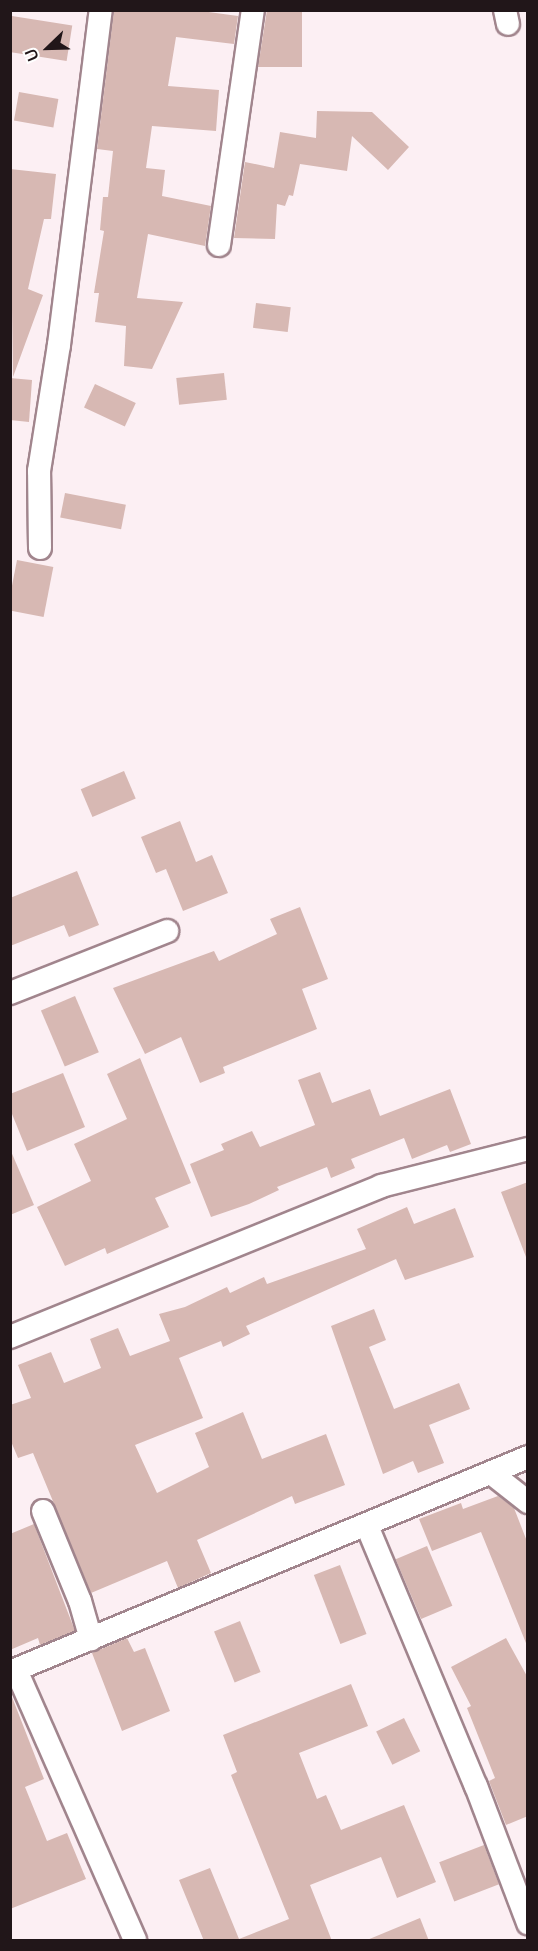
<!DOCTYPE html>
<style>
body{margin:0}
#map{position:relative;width:538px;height:1951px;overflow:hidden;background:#fceff3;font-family:Mulish,sans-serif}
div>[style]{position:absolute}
.building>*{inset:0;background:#d7b8b3;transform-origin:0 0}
.roads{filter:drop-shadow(2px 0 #a1858d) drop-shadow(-2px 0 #a1858d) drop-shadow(0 2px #a1858d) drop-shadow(0 -2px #a1858d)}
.street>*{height:22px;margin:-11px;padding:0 11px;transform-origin:11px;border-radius:11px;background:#fff}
span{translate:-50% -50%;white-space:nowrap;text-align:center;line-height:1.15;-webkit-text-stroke:6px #fff;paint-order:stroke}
.frame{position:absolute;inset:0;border:12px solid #211619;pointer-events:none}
.north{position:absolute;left:18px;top:18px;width:60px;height:60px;-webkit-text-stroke:4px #fff;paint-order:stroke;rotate:247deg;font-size:16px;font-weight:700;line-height:24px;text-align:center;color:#211619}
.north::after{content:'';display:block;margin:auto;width:21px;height:27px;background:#211619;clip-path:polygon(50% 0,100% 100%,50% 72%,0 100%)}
</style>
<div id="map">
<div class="building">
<div style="clip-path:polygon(114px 10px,194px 10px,238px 16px,234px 44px,176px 37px,168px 86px,219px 90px,216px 131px,152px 126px,146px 168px,165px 170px,162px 196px,211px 206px,205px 246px,148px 234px,137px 298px,183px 302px,152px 369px,124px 366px,126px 326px,95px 322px,99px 293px,94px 293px,104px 231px,100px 230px,103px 197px,108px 197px,113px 151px,97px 149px)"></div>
<div style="clip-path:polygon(267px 10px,302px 10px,302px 67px,258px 67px)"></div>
<div style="left:12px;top:16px;width:61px;height:36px;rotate:9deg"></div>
<div style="left:19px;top:92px;width:40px;height:29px;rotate:10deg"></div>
<div style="clip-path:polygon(317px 111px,372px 112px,409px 147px,388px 170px,352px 136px,347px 171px,300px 164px,293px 196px,289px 195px,285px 206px,277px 204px,275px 239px,234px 238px,245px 162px,274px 168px,280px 132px,316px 138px)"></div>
<div style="clip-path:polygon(10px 169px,56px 174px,51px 219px,44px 219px,28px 289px,43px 295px,13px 377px)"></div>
<div style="left:256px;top:303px;width:35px;height:25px;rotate:7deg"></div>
<div style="left:224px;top:373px;width:27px;height:48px;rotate:84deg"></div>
<div style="clip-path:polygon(10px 378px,32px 380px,29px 422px,10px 420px)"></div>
<div style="left:95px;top:384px;width:45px;height:26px;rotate:25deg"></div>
<div style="left:65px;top:493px;width:62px;height:25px;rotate:11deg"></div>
<div style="left:17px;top:560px;width:37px;height:51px;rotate:11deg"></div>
<div style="left:124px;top:771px;width:30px;height:47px;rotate:67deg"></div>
<div style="clip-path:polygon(180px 821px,196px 862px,212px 855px,228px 893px,183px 911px,166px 869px,156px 873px,141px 837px)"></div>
<div style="clip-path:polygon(77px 871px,99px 925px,69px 937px,64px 925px,10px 946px,10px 898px)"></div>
<div style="clip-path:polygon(300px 907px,328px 979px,302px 989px,317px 1029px,223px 1067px,225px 1073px,200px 1083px,181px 1037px,145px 1054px,113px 988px,214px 951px,219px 961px,277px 934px,270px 919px)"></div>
<div style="left:75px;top:996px;width:61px;height:37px;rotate:67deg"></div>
<div style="clip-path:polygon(140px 1058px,191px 1183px,155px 1198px,169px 1227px,107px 1254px,105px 1248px,65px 1266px,37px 1207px,91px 1181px,74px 1144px,127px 1119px,107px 1074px)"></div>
<div style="clip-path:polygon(320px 1072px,332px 1103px,370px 1089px,380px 1116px,450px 1089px,471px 1144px,450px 1152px,447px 1145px,412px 1159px,404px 1138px,351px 1159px,355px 1168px,331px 1178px,327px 1167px,277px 1187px,279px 1190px,249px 1204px,211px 1217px,190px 1164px,224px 1150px,221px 1144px,252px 1131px,260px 1147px,315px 1125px,298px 1080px)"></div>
<div style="clip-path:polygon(63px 1073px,85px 1127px,27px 1151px,10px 1109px,10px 1094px)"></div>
<div style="clip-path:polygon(10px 1149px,34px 1205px,10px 1215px)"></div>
<div style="clip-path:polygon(528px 1182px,528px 1257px,526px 1257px,501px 1192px)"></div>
<div style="clip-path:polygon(407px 1207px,414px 1224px,455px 1208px,474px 1257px,405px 1280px,396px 1259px,246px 1326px,250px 1334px,223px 1347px,221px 1341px,179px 1358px,203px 1418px,135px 1445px,157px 1493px,209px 1467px,195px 1433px,243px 1412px,262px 1459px,326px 1434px,345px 1485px,295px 1504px,292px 1496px,197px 1540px,211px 1573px,178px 1588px,167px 1561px,91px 1593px,33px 1453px,18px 1458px,10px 1439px,10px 1405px,31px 1398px,18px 1365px,51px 1352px,64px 1383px,101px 1368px,90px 1339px,118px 1328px,130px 1356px,170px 1341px,159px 1314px,185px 1307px,227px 1287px,230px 1293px,264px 1277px,267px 1284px,366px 1249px,357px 1229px)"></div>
<div style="clip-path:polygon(374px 1309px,386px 1340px,369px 1347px,394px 1409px,459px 1383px,470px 1409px,429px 1425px,444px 1463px,418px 1473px,413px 1461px,383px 1474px,331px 1326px)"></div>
<div style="clip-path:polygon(498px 1496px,514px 1508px,528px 1544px,528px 1648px,481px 1532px,432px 1551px,419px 1519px,461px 1503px,463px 1509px)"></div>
<div style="clip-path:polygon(34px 1524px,75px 1631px,40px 1645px,38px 1638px,10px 1650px,10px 1534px)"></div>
<div style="left:427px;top:1546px;width:65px;height:34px;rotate:67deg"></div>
<div style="left:340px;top:1565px;width:74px;height:28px;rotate:69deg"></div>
<div style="left:240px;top:1621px;width:55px;height:28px;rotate:68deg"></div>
<div style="clip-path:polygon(127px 1638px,134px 1652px,145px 1648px,170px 1711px,122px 1731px,92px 1653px)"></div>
<div style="clip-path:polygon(506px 1638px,528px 1678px,528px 1816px,506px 1825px,489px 1781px,495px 1778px,467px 1708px,471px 1706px,451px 1667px)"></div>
<div style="clip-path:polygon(351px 1684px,368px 1726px,299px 1753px,317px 1799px,326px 1795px,341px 1830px,404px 1805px,436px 1882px,397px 1898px,381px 1857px,310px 1885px,332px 1941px,204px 1941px,179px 1880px,210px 1868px,239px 1939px,289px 1919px,231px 1775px,237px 1772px,223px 1735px)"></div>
<div style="clip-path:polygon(12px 1697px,44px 1779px,25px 1787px,47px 1841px,67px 1833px,86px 1879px,10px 1909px)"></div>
<div style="left:404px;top:1718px;width:37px;height:31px;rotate:64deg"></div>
<div style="left:484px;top:1845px;width:42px;height:48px;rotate:69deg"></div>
<div style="clip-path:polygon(420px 1918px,429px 1941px,367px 1941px,367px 1940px)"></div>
</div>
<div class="roads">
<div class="street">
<div style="left:505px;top:10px;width:14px;rotate:78deg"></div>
<div style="left:219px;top:245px;width:237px;rotate:-81.8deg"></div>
<div style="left:40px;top:548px;width:77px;rotate:-90.7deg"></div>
<div style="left:39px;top:471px;width:128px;rotate:-81deg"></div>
<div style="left:59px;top:345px;width:338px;rotate:-82.9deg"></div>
<div style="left:10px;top:993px;width:169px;rotate:-21.5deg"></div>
<div style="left:10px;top:1337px;width:401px;rotate:-22.1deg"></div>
<div style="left:381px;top:1186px;width:152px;rotate:-14.1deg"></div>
<div style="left:491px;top:1473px;width:47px;rotate:38.1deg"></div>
<div style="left:43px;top:1511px;width:97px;rotate:67.7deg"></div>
<div style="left:80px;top:1601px;width:40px;rotate:74deg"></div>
<div style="left:367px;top:1526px;width:282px;rotate:67.3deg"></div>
<div style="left:476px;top:1786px;width:147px;rotate:69.2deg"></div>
<div style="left:16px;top:1670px;width:295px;rotate:66.2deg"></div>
<div style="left:10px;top:1672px;width:561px;rotate:-22.54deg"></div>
</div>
</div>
<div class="frame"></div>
<div class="north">U</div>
</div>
